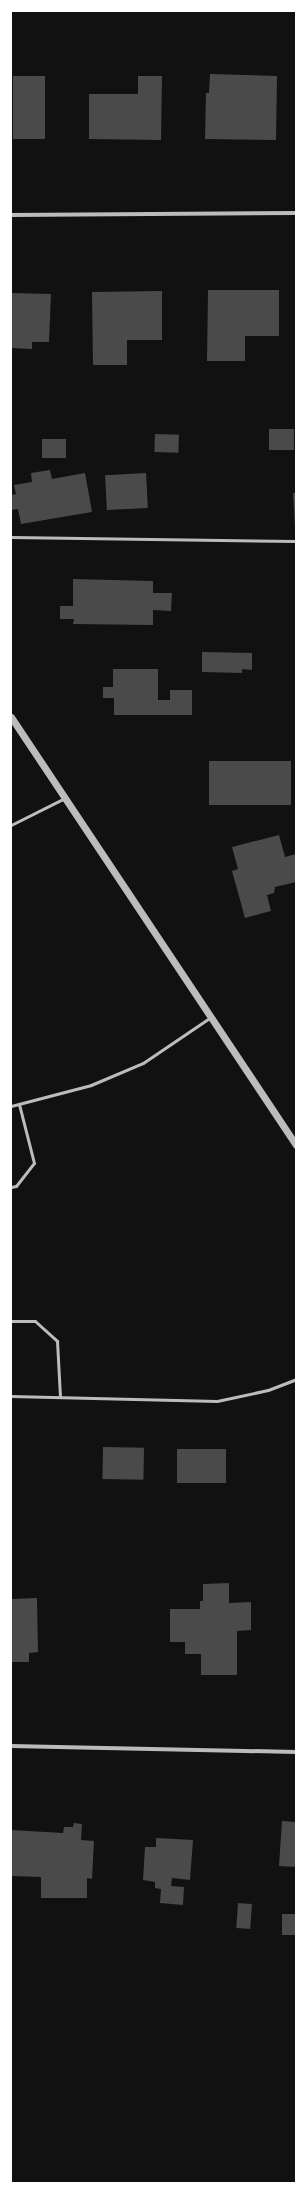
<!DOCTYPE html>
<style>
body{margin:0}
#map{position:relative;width:307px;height:2194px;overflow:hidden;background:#111;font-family:"Fira Sans",sans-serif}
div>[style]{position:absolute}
.building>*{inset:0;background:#4a4a4a;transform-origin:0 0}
.service>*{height:3px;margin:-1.5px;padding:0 1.5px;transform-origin:1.5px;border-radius:1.5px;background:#bcbcbc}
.minor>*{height:4px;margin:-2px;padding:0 2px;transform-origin:2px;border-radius:2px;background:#bcbcbc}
.tertiary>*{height:7px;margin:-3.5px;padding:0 3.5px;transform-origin:3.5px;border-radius:3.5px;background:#bcbcbc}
span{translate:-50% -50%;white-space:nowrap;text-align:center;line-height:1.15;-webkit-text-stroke:3px #fff;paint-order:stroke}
.frame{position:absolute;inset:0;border:12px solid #fff;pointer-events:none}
</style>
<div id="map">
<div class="building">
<div style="clip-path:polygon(210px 74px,277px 76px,276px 140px,205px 139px,206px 93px,209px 93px)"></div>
<div style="left:13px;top:76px;width:32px;height:63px"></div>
<div style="clip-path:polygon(138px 76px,162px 76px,161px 140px,89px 139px,89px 94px,138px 94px)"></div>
<div style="clip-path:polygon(208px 290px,279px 290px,279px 336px,245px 336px,245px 361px,207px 361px)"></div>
<div style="clip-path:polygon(162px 291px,162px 340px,127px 340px,127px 365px,93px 365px,92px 292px)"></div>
<div style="clip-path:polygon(11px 293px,51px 294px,49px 342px,32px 342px,32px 349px,11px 348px)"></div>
<div style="left:269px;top:429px;width:25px;height:21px"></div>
<div style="left:155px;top:434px;width:24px;height:18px;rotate:2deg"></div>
<div style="left:42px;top:439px;width:24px;height:19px"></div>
<div style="clip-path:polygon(50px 470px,52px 479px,85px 473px,92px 512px,21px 524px,18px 509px,11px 510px,11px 495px,16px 494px,14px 485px,32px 482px,31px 473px)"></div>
<div style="left:146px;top:473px;width:35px;height:41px;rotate:87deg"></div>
<div style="clip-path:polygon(293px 493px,296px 493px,296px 528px,295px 528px)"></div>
<div style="clip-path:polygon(73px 579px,153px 581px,153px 593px,172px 593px,171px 611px,153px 610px,153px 625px,73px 624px,74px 619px,60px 619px,60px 606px,73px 606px)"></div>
<div style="clip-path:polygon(202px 652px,252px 653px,252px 670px,242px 669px,242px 673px,202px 672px)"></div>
<div style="clip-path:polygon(113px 669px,158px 669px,158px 700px,170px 700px,170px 690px,192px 690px,192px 715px,114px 715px,114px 698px,103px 698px,103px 687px,113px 687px)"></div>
<div style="left:209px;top:761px;width:82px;height:44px"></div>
<div style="clip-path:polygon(279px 835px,285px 857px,296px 854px,296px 882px,275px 887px,274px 893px,267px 895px,271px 911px,245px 918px,232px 871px,238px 869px,232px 847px)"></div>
<div style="left:103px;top:1447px;width:41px;height:32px;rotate:1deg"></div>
<div style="left:226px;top:1449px;width:34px;height:49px;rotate:90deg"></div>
<div style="clip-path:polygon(229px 1583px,229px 1603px,251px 1602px,251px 1630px,237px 1631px,237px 1675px,201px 1675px,201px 1654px,185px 1654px,185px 1642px,170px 1642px,170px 1609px,200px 1609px,200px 1601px,203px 1601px,203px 1584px)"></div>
<div style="clip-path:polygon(37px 1598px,38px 1652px,29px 1653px,29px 1662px,11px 1662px,11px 1599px)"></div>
<div style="clip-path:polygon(282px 1821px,296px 1822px,296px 1867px,279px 1866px)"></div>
<div style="clip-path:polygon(74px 1823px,82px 1824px,81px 1840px,94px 1841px,92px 1879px,87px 1878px,87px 1898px,41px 1898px,41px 1877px,11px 1876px,11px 1830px,63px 1833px,64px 1827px,73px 1827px)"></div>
<div style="clip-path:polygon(156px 1838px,193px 1840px,190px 1880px,172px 1878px,171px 1886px,184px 1887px,183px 1905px,160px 1903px,161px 1889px,155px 1888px,155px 1882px,143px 1880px,145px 1847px,156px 1847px)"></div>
<div style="left:238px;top:1903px;width:14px;height:25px;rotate:4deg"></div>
<div style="left:282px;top:1914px;width:14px;height:21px"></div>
</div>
<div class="service">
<div style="left:11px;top:537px;width:285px;rotate:0.8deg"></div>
<div style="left:11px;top:825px;width:60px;rotate:-26.6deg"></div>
<div style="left:11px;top:1106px;width:83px;rotate:-14.7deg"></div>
<div style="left:91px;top:1085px;width:56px;rotate:-22.9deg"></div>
<div style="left:143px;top:1063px;width:82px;rotate:-34.1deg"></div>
<div style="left:11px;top:1187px;width:5px;rotate:-11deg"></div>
<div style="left:16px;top:1186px;width:29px;rotate:-52deg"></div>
<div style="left:34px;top:1163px;width:61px;rotate:-104.3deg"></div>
<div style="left:11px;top:1321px;width:24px"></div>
<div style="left:35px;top:1321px;width:30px;rotate:42deg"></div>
<div style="left:57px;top:1341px;width:56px;rotate:86.9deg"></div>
<div style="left:11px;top:1396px;width:206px;rotate:1.4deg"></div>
<div style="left:217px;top:1401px;width:52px;rotate:-12.2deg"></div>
<div style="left:268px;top:1390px;width:30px;rotate:-21deg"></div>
</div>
<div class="minor">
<div style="left:11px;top:215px;width:285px;rotate:-0.4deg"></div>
<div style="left:11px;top:1746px;width:285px;rotate:1.2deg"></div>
</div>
<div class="tertiary">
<div style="left:11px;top:717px;width:514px;rotate:56.34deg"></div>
</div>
<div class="frame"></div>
</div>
